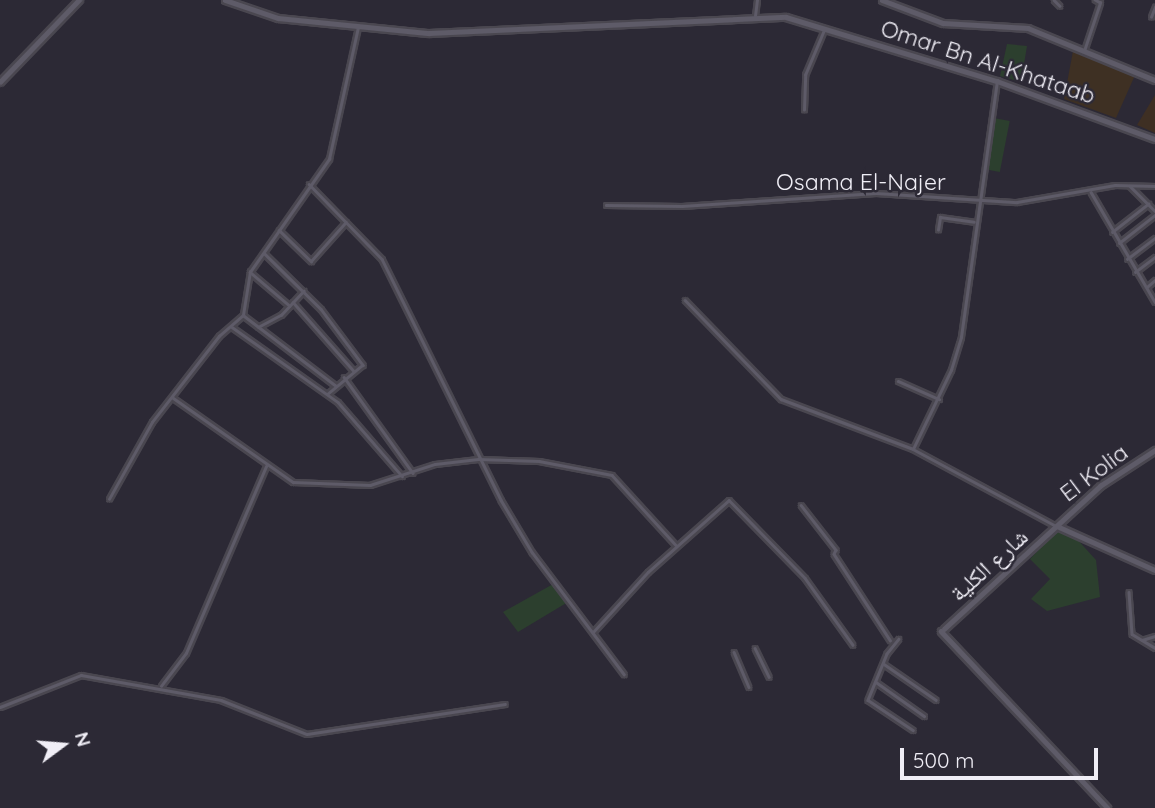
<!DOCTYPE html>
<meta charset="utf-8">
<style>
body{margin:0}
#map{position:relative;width:1155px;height:808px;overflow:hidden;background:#2c2935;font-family:Quicksand,"Noto Naskh Arabic",sans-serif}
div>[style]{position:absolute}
.commercial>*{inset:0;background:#3e2f23}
.industrial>*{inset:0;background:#3e3023}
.green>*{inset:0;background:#2c3f2e;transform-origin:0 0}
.roads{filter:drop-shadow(2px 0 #4a4750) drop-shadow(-2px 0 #4a4750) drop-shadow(0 2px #4a4750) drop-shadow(0 -2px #4a4750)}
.street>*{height:2.5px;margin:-1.25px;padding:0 1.25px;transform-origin:1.25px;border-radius:1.25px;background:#5e5b68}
.secondary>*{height:4.5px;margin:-2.25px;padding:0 2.25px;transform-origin:2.25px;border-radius:2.25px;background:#5e5b68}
span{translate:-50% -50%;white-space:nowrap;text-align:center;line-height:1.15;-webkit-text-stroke:5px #2c2935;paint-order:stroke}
.street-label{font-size:23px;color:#f0eef6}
.north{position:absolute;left:28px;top:710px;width:70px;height:70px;-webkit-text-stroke:5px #2c2935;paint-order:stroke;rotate:74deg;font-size:19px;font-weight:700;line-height:28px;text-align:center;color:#f0eef6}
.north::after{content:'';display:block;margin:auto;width:24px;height:32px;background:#f0eef6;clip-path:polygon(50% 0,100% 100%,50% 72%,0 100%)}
.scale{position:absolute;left:900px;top:748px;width:198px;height:32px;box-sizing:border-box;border:4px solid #f0eef6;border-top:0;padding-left:9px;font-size:21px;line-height:24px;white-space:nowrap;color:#f0eef6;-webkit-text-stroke:5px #2c2935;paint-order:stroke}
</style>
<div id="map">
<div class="commercial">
<div style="clip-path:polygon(1155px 95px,1155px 133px,1137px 125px)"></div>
</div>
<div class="industrial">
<div style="clip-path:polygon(1073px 51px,1136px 73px,1116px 118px,1064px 99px)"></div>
</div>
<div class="green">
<div style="clip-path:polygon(1007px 44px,1027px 46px,1021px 82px,1000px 76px)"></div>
<div style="left:994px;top:118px;width:16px;height:52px;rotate:11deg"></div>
<div style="clip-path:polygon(1059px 529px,1076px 538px,1096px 560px,1100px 597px,1047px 611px,1031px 599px,1050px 579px,1030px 559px)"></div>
<div style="clip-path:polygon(555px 583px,568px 602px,518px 632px,503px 612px)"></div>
</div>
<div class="roads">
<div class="street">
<div style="left:1054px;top:0;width:8px;rotate:45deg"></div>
<div style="left:755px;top:16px;width:16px;rotate:-83deg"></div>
<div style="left:1151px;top:17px;width:11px;rotate:-68deg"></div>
<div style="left:1084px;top:51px;width:51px;rotate:-71.6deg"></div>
<div style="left:1100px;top:3px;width:6px;rotate:-149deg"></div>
<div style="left:804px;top:110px;width:35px;rotate:-88deg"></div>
<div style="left:805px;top:75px;width:49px;rotate:-67.1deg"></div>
<div style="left:309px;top:184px;width:105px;rotate:45.8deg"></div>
<div style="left:382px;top:259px;width:269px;rotate:63.7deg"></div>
<div style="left:501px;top:500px;width:61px;rotate:59.2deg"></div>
<div style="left:532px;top:552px;width:153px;rotate:53deg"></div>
<div style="left:1130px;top:186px;width:35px;rotate:45deg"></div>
<div style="left:1091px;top:192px;width:127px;rotate:59.8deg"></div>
<div style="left:606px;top:205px;width:76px;rotate:0.8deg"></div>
<div style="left:682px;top:206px;width:194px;rotate:-3.8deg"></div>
<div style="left:876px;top:193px;width:141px;rotate:3.7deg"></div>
<div style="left:1017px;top:202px;width:99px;rotate:-9.8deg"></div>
<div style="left:1115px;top:185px;width:40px;rotate:1.4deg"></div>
<div style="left:279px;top:230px;width:45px;rotate:44.1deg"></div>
<div style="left:311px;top:261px;width:52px;rotate:-48.1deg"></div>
<div style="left:938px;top:230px;width:13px;rotate:-81deg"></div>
<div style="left:940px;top:217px;width:34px;rotate:8deg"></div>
<div style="left:1112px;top:232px;width:46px;rotate:-37.9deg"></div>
<div style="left:1119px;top:243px;width:46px;rotate:-37.9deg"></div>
<div style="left:264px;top:253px;width:80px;rotate:44.5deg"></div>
<div style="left:321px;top:309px;width:70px;rotate:53.1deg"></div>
<div style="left:363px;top:365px;width:45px;rotate:140.4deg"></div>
<div style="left:1127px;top:259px;width:35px;rotate:-37deg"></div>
<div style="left:250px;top:272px;width:52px;rotate:40.4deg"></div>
<div style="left:1135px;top:272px;width:25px;rotate:-37deg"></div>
<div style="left:1147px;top:287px;width:11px;rotate:-41deg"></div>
<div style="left:685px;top:300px;width:138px;rotate:45.9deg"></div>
<div style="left:781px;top:399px;width:141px;rotate:20.7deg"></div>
<div style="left:913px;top:449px;width:162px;rotate:28.3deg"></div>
<div style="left:293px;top:302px;width:91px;rotate:48.6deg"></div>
<div style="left:243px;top:315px;width:116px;rotate:37.3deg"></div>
<div style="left:232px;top:327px;width:130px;rotate:35.3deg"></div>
<div style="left:338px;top:402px;width:98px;rotate:49.1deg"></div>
<div style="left:258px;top:327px;width:26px;rotate:-28deg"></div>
<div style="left:281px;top:315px;width:33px;rotate:-47deg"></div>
<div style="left:344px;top:377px;width:118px;rotate:54.3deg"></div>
<div style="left:898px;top:381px;width:45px;rotate:23.7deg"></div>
<div style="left:172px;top:397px;width:148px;rotate:35.1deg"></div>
<div style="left:293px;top:482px;width:77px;rotate:2.2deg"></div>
<div style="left:370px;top:485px;width:68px;rotate:-17.9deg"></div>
<div style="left:435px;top:464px;width:43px;rotate:-6.6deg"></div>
<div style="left:478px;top:459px;width:61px;rotate:1.9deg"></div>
<div style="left:539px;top:461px;width:74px;rotate:10.9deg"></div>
<div style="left:612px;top:475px;width:95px;rotate:47.6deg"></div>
<div style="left:913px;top:449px;width:88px;rotate:-64.3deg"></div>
<div style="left:951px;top:370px;width:34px;rotate:-73deg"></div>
<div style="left:961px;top:337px;width:259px;rotate:-82deg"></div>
<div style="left:109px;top:499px;width:88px;rotate:-60.8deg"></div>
<div style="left:152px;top:422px;width:109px;rotate:-52.1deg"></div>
<div style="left:219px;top:336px;width:32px;rotate:-41deg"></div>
<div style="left:243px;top:315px;width:44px;rotate:-80.8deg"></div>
<div style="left:250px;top:272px;width:138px;rotate:-55deg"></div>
<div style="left:329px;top:159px;width:135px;rotate:-77.6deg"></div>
<div style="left:801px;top:505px;width:57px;rotate:52.1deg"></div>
<div style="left:836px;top:550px;width:4px;rotate:117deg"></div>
<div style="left:834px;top:554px;width:103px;rotate:56.9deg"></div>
<div style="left:1129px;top:592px;width:42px;rotate:85.9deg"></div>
<div style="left:1132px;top:634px;width:27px;rotate:31deg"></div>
<div style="left:593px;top:632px;width:81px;rotate:-47.5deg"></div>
<div style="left:648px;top:572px;width:108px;rotate:-41.6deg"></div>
<div style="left:729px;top:500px;width:109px;rotate:45.7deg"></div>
<div style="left:805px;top:578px;width:82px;rotate:54.4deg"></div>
<div style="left:899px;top:639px;width:19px;rotate:129deg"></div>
<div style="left:887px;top:654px;width:50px;rotate:112.4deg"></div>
<div style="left:868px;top:700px;width:54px;rotate:33.7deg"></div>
<div style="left:1142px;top:640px;width:14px;rotate:-17deg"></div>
<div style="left:755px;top:648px;width:32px;rotate:64deg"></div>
<div style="left:734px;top:652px;width:38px;rotate:67deg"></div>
<div style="left:884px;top:664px;width:63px;rotate:34.7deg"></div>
<div style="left:876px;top:682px;width:59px;rotate:35.3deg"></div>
<div style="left:161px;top:686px;width:41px;rotate:-52.9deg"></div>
<div style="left:186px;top:653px;width:203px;rotate:-66.8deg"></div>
<div style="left:0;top:707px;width:87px;rotate:-21.6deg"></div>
<div style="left:81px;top:675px;width:142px;rotate:10.1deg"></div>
<div style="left:221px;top:700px;width:92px;rotate:21.6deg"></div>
<div style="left:307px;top:734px;width:200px;rotate:-8.6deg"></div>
</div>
<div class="secondary">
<div style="left:225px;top:0;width:56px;rotate:18.8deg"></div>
<div style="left:278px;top:18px;width:152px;rotate:5.7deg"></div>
<div style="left:429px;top:33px;width:357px;rotate:-2.6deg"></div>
<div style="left:786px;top:17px;width:220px;rotate:16.9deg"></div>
<div style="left:997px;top:81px;width:168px;rotate:20.2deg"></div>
<div style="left:882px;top:0;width:65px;rotate:20.7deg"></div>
<div style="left:943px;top:23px;width:85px;rotate:3.4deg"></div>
<div style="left:1028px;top:28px;width:137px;rotate:22.3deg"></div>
<div style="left:0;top:82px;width:114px;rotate:-46.1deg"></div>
<div style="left:1057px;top:526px;width:107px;rotate:24.2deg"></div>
<div style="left:944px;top:629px;width:212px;rotate:-42.5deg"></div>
<div style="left:1100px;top:486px;width:66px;rotate:-33.2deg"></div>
<div style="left:941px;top:631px;width:243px;rotate:46.7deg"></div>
</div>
</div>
<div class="street-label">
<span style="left:988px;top:62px;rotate:18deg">Omar Bn Al-Khataab</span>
<span style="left:861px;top:182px">Osama El-Najer</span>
<span style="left:1094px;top:473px;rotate:-37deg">El Kolia</span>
<span style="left:989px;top:565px;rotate:-42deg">شارع الكلية</span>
</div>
<div class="north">N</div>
<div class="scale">500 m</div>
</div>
